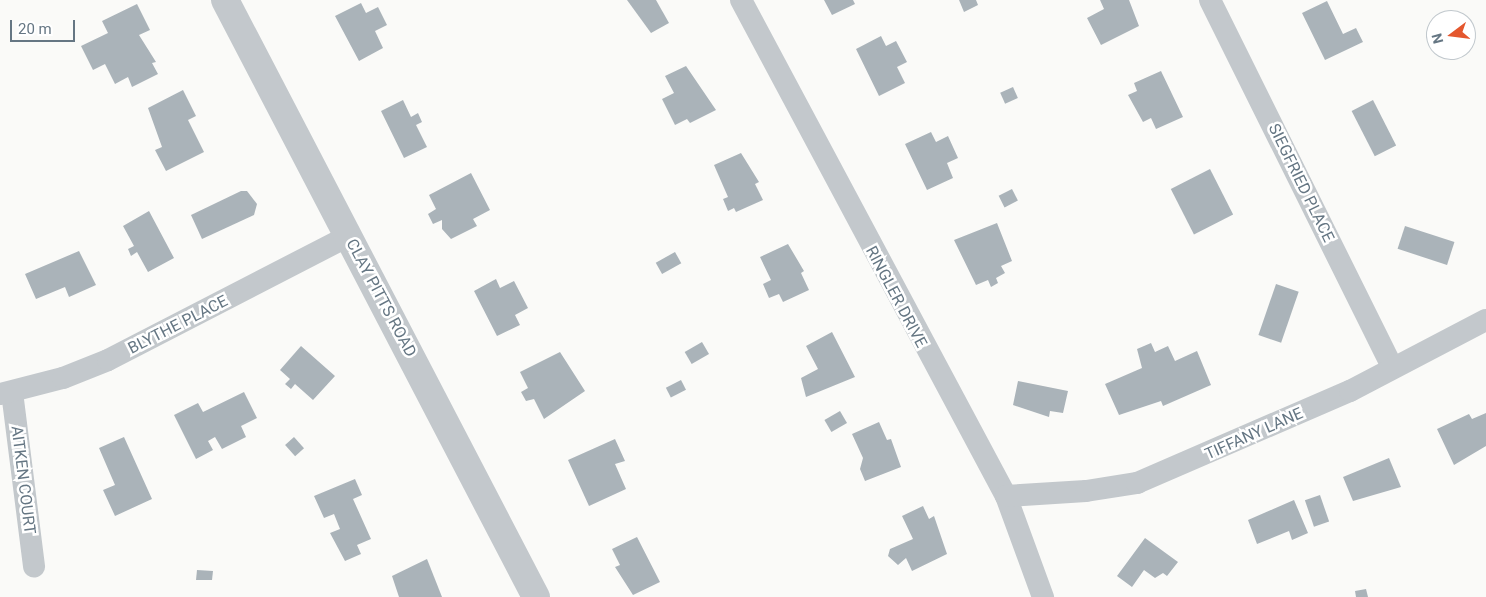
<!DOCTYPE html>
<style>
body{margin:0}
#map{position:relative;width:1486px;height:597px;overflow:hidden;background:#fafaf8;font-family:Roboto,sans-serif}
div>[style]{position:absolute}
.building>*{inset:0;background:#aab3b9;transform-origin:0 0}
.minor>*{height:22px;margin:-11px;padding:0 11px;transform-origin:11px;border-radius:11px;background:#c3c8cc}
.tertiary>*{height:28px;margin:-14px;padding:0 14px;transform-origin:14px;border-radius:14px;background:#c3c8cc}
span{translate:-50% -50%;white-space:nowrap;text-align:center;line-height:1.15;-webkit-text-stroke:5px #fff;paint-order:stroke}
.street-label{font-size:16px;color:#657683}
.north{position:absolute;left:1426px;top:10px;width:50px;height:50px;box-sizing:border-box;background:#fff;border:1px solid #c1c8cd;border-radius:50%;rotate:255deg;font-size:14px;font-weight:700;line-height:20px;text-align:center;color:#657683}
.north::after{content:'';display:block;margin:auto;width:18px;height:22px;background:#e4572e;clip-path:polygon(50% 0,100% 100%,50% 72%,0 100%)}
.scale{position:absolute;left:10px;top:20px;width:65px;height:22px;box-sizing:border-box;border:2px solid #657683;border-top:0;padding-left:6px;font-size:15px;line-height:18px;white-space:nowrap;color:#657683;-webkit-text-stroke:4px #fff;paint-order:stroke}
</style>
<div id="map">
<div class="building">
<div style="clip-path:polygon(627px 0,656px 0,669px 23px,651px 33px)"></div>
<div style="clip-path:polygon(824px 0,853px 0,855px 4px,832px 15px)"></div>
<div style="clip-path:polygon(959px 0,976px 0,978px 5px,964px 12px)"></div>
<div style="clip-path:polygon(1100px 0,1129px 0,1139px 26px,1101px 45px,1087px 18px,1104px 9px)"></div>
<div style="clip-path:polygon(1327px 1px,1343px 34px,1356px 28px,1363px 42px,1325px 60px,1302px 13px)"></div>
<div style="clip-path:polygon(361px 3px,366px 13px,378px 7px,387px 25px,375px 31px,383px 48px,359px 61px,335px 16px)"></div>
<div style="clip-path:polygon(137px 4px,150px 30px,139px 35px,156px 62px,152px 63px,158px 74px,132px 87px,128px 77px,115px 84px,105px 64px,93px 70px,81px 46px,108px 33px,102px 21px)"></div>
<div style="clip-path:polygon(881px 36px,886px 46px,896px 41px,907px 62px,897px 67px,905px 83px,879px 96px,856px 49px)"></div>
<div style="clip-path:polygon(686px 66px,716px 110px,690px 123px,687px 119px,675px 125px,662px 99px,674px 93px,665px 76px)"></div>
<div style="clip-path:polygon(1161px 71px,1183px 117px,1156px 129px,1151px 118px,1143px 122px,1128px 95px,1137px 91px,1134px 83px)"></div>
<div style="left:1013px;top:87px;width:12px;height:14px;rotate:66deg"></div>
<div style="clip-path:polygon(183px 90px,196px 116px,188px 120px,204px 152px,166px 171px,155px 150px,162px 147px,148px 108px)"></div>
<div style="clip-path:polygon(403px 100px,411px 117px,418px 113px,422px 122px,416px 125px,427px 147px,404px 158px,381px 111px)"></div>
<div style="left:1373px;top:100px;width:51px;height:24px;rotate:63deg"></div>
<div style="clip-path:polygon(931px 132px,936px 142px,948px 136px,958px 158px,947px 163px,953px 178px,927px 190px,905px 144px)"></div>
<div style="clip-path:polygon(741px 153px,759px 182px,755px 184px,763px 200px,736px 212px,734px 208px,728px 211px,723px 199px,728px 197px,714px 165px)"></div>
<div style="left:1210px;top:169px;width:51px;height:44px;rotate:63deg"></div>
<div style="clip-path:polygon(471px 173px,490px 210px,473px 219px,477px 226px,451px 239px,442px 229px,442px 220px,433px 224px,428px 214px,436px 209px,429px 195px)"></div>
<div style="left:1012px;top:189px;width:13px;height:15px;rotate:63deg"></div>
<div style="clip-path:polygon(241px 191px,247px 191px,257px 204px,254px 215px,202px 239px,191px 215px)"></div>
<div style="clip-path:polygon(149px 211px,174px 258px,148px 272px,137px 252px,131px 256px,128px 249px,134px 246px,123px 226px)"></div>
<div style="clip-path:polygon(997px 223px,1012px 261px,1001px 266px,1005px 273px,996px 278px,998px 283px,991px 287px,988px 280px,976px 285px,954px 240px)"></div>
<div style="left:1405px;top:226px;width:52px;height:24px;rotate:18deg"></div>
<div style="clip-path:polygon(788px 244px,804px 271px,801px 273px,809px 290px,783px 302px,779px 294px,769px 298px,763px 284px,771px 280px,760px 257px)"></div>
<div style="clip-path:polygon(79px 251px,96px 285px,69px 297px,65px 287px,36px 299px,25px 274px)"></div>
<div style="left:675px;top:252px;width:13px;height:22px;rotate:61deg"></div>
<div style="clip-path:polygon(496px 279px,500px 288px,514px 281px,528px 308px,515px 315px,520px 325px,497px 336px,474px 291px)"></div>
<div style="left:1276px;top:284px;width:24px;height:54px;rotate:19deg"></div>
<div style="clip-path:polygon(832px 332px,855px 377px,806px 397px,801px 378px,818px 369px,806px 346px)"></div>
<div style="left:702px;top:342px;width:14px;height:20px;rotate:60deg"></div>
<div style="clip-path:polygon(1151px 343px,1155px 352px,1168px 346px,1175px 361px,1197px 351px,1211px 385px,1163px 406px,1161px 401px,1119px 415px,1105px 384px,1142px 368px,1137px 349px)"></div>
<div style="clip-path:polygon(301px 346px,335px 376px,313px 400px,295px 384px,291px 389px,285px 384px,290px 379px,280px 370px)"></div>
<div style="clip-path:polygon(560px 352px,585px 391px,544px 419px,534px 399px,526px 401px,521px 392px,528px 388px,520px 372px)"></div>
<div style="left:681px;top:380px;width:11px;height:17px;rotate:63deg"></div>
<div style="clip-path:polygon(1018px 381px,1068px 391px,1063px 413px,1050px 411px,1049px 417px,1013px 405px)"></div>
<div style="clip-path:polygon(244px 392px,257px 418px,241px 426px,246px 437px,222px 449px,215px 437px,208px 441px,213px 450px,196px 459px,174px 415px,198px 403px,203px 412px)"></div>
<div style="left:840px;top:411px;width:14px;height:18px;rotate:60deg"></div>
<div style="clip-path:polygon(1486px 413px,1486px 446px,1454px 465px,1437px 429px,1469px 414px,1472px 419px)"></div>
<div style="clip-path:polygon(879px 422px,887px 440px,891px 439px,901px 467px,865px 481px,860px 469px,863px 458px,852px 434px)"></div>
<div style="clip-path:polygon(124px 437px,152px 499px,115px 516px,103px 490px,115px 485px,99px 448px)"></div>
<div style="left:294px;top:437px;width:15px;height:12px;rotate:48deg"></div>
<div style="clip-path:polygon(615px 439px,625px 461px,615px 464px,626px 489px,589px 506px,568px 460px)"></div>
<div style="clip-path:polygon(1389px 458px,1401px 487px,1353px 501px,1343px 477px)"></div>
<div style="clip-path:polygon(355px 479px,362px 495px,353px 499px,371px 539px,357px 545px,361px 554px,345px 561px,330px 533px,340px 529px,334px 514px,324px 518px,314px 496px)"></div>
<div style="left:1320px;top:495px;width:28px;height:16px;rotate:71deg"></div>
<div style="clip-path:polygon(1294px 500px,1308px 533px,1292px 540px,1289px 531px,1257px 544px,1248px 520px)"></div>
<div style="clip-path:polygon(923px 506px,929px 519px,934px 516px,947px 554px,912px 571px,906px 558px,898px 565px,888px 556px,890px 549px,913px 539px,902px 516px)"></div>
<div style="clip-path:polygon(637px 537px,660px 582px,633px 595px,615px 567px,620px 565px,612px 549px)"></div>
<div style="clip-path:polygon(1145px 538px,1178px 562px,1167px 576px,1163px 573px,1155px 578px,1144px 570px,1132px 587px,1117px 576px)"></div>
<div style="clip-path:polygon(427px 559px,442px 597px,399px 597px,392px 576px)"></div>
<div style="clip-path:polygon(197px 570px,213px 571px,212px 580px,196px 580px)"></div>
<div style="clip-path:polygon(1366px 589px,1368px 597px,1356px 597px,1355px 591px)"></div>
</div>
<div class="minor">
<div style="left:741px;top:0;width:562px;rotate:61.89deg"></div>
<div style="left:1006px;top:496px;width:108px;rotate:69.9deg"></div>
<div style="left:1210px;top:0;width:409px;rotate:63.6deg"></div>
<div style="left:12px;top:392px;width:176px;rotate:82.8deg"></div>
<div style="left:0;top:394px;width:65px;rotate:-14.3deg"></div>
<div style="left:63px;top:378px;width:48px;rotate:-21.8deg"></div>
<div style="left:108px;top:360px;width:270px;rotate:-27.3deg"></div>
<div style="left:1006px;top:496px;width:80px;rotate:-3.6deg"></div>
<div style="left:1086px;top:491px;width:52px;rotate:-8.9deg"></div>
<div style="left:1137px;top:483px;width:232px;rotate:-23.4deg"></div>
<div style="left:1350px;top:391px;width:153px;rotate:-27.6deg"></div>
</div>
<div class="tertiary">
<div style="left:225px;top:0;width:673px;rotate:62.48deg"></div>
</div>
<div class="street-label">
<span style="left:1301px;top:183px;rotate:64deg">SIEGFRIED PLACE</span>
<span style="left:896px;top:297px;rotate:62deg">RINGLER DRIVE</span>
<span style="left:381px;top:298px;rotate:62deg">CLAY PITTS ROAD</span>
<span style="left:178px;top:325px;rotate:-27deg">BLYTHE PLACE</span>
<span style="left:1254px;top:434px;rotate:-24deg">TIFFANY LANE</span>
<span style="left:23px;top:480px;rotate:83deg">AITKEN COURT</span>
</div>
<div class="north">N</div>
<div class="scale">20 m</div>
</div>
